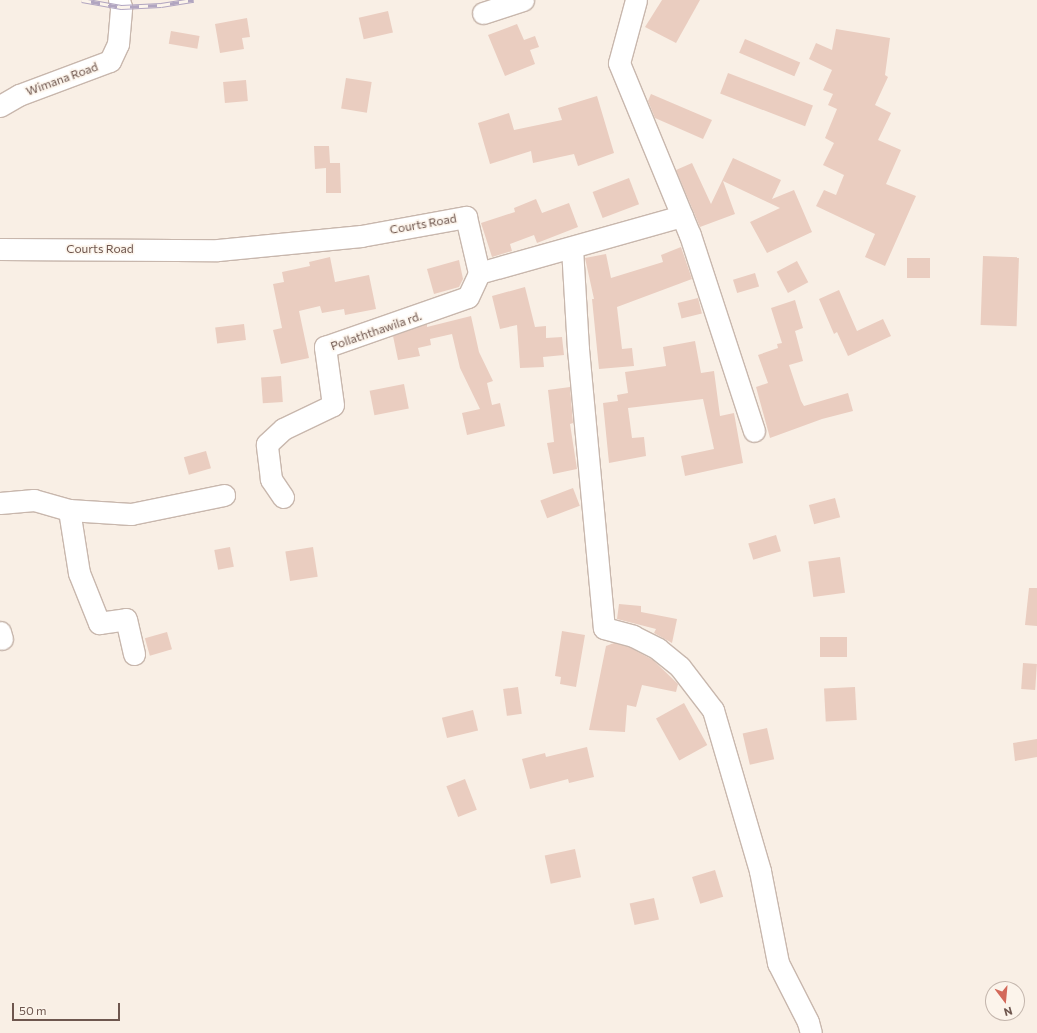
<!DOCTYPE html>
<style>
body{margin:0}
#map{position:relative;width:1037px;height:1033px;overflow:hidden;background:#f9efe5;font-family:Commissioner,sans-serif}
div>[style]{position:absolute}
.building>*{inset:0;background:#eacdc0;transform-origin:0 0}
.roads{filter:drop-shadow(1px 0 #c8b7ad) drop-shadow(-1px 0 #c8b7ad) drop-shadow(0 1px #c8b7ad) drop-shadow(0 -1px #c8b7ad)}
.minor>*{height:21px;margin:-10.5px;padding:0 10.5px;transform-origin:10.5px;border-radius:10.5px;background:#fff}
.rail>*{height:4.5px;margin-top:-2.25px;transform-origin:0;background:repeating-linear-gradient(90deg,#fcf4eb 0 9px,#b1a5c0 0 18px);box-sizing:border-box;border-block:1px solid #b1a5c0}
span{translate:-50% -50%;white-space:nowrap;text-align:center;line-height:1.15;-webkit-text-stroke:3px #fcf4eb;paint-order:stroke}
.street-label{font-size:12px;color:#6e564e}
.north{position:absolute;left:985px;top:981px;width:40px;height:40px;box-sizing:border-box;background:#fcf4eb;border:1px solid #c3b5ac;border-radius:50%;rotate:164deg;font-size:11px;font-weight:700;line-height:16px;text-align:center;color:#6e564e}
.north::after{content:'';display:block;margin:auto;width:14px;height:18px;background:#d3695a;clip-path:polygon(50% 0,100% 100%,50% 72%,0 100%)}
.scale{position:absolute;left:12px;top:1003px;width:108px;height:18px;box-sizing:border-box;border:2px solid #6e564e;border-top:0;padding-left:5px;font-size:12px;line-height:14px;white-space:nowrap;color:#6e564e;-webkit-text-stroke:3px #fcf4eb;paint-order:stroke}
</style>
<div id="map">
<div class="building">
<div style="clip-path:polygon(662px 0,700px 0,676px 43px,645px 27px)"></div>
<div style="left:388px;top:11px;width:22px;height:30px;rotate:77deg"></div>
<div style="clip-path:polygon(247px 18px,250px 37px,242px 38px,244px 49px,220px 53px,215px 24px)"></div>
<div style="clip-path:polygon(517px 24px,524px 40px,535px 36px,539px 47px,530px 50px,535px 64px,505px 76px,488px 35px)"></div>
<div style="clip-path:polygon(836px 29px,890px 38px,885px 75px,888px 77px,875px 105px,891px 113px,878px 140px,901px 150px,886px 184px,916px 196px,885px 266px,865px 257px,875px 234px,816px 206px,824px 190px,836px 195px,844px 175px,823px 165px,834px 143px,825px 138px,837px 109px,828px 105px,833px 94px,823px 90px,832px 70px,809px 59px,816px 43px,832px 50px)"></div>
<div style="left:171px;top:31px;width:29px;height:13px;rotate:10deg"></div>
<div style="left:745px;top:39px;width:60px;height:15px;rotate:23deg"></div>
<div style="left:728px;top:73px;width:91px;height:22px;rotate:21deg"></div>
<div style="left:346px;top:78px;width:26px;height:31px;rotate:9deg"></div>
<div style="left:246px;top:80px;width:21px;height:23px;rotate:85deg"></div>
<div style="clip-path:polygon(651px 94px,712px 120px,703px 139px,655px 118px,648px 101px)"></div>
<div style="clip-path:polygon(597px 96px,614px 153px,578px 166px,574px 154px,533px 163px,531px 151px,490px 164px,478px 123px,509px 113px,514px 130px,562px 120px,558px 108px)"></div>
<div style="clip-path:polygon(314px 146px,329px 146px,330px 163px,340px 163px,341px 193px,326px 193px,326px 168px,315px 169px)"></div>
<div style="clip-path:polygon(733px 158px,781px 180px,772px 199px,794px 190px,812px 232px,767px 253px,750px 222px,780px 208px,723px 181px,735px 214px,700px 227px,676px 170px,692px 163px,711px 204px)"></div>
<div style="left:629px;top:178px;width:28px;height:39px;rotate:69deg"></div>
<div style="clip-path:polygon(536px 199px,542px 213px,569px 203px,578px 227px,537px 243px,534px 235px,510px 244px,512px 251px,492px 257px,481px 223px,515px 212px,514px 208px)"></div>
<div style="clip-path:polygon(681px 247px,692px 279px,617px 307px,622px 349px,632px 348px,634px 366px,599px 369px,592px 299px,594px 299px,585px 258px,606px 254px,611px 278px,663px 262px,661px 255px)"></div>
<div style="left:983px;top:256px;width:36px;height:69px;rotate:2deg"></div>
<div style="clip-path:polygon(330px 257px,335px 282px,369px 275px,376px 309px,345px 315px,344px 309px,322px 313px,320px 306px,299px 311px,309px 358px,281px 364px,273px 330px,282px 328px,273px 284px,284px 282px,282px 272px,310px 266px,309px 262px)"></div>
<div style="left:907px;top:258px;width:23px;height:20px"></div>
<div style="clip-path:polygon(459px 260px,463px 279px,459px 287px,434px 294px,427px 269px)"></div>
<div style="left:797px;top:261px;width:24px;height:23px;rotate:62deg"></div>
<div style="left:755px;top:273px;width:14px;height:23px;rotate:73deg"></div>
<div style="clip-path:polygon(525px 287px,535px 327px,546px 326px,546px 338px,562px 337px,564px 355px,543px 357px,544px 367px,520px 368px,517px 325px,500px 329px,492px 296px)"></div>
<div style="clip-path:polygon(839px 290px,857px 331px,883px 319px,891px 336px,848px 356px,837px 332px,834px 334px,819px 299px)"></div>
<div style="left:698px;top:298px;width:16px;height:21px;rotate:76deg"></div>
<div style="clip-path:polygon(795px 300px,803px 328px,795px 331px,803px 361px,789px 365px,801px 401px,804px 406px,848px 393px,853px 411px,822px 419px,770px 438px,756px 387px,768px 383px,758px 355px,778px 348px,777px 344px,782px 343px,771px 308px)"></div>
<div style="clip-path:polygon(471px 316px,479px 352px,493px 381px,487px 383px,492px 405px,500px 403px,505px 426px,467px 435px,462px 413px,480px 409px,460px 368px,452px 334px,430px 339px,431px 345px,418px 348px,420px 356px,398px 360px,393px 336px,427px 324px,427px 327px)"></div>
<div style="left:244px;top:324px;width:16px;height:29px;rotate:83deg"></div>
<div style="clip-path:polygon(695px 341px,701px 373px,714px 371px,720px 416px,734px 413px,743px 463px,685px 476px,681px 456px,714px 449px,703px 399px,628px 408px,632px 438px,644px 437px,646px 456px,609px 463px,603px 403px,618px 401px,617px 395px,628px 393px,625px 372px,666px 366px,663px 347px)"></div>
<div style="left:281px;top:376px;width:26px;height:20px;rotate:86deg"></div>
<div style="left:404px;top:384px;width:25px;height:35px;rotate:79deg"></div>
<div style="clip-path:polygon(570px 387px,573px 423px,570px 424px,577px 469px,553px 474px,547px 443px,554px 442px,548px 390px)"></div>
<div style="left:206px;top:451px;width:18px;height:23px;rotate:74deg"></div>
<div style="left:573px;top:488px;width:19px;height:35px;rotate:69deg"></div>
<div style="left:835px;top:498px;width:20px;height:27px;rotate:75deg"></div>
<div style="left:776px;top:535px;width:17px;height:29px;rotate:73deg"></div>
<div style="left:230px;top:547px;width:20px;height:16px;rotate:79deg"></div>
<div style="left:313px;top:547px;width:30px;height:28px;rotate:81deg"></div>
<div style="left:840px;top:557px;width:36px;height:32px;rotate:82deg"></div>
<div style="clip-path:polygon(1029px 588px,1037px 588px,1037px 626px,1025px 625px)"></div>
<div style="clip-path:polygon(619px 604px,641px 606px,641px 612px,677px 619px,672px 643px,654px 633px,656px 629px,617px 619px)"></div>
<div style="clip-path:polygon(562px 631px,585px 635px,576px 687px,560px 684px,561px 677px,555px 676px)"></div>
<div style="left:167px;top:632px;width:18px;height:23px;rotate:74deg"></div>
<div style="left:820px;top:637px;width:27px;height:20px"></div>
<div style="clip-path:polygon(614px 643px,629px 647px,653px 660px,678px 684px,676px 692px,642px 685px,636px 707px,627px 705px,625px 732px,589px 730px,606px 646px)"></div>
<div style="left:1023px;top:663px;width:14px;height:26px;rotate:4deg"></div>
<div style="left:518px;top:687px;width:27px;height:15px;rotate:82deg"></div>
<div style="left:855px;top:687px;width:33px;height:31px;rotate:87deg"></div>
<div style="left:684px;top:703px;width:48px;height:32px;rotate:61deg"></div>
<div style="left:473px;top:710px;width:21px;height:32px;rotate:76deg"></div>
<div style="left:767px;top:728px;width:32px;height:25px;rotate:77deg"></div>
<div style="clip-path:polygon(1037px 739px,1037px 757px,1015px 761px,1013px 743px)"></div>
<div style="clip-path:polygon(587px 747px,594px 777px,569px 783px,568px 779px,530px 789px,522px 759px,545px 753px,546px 757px)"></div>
<div style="left:465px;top:779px;width:33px;height:20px;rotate:69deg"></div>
<div style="left:575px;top:849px;width:29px;height:31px;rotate:78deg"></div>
<div style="left:715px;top:870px;width:28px;height:24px;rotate:73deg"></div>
<div style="left:654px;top:898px;width:22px;height:25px;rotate:77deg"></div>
</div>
<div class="roads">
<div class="minor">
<div style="left:636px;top:0;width:65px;rotate:105.1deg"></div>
<div style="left:619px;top:63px;width:186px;rotate:67.6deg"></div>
<div style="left:690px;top:235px;width:206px;rotate:71.9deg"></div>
<div style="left:483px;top:13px;width:42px;rotate:-18deg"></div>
<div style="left:0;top:106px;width:22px;rotate:-30deg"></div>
<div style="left:19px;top:95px;width:97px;rotate:-20.5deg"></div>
<div style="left:110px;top:61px;width:19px;rotate:-65deg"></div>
<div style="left:118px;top:44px;width:37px;rotate:-85deg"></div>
<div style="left:121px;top:7px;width:7px;rotate:-106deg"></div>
<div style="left:572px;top:248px;width:101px;rotate:86.6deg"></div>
<div style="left:578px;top:349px;width:280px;rotate:84.7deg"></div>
<div style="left:604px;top:628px;width:30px;rotate:15deg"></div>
<div style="left:633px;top:636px;width:28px;rotate:27deg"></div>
<div style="left:658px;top:649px;width:28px;rotate:39deg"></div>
<div style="left:680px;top:667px;width:54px;rotate:52.5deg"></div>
<div style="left:713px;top:710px;width:168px;rotate:73.7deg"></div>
<div style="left:760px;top:871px;width:94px;rotate:78.9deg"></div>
<div style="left:778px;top:963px;width:66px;rotate:63deg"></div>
<div style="left:808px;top:1022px;width:11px;rotate:75deg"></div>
<div style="left:0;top:249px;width:218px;rotate:0.3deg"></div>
<div style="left:218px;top:250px;width:144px;rotate:-5.6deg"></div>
<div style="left:361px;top:236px;width:107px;rotate:-10.3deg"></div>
<div style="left:466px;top:217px;width:57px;rotate:76.9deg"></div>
<div style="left:479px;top:273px;width:211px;rotate:-15.7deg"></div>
<div style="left:283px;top:497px;width:22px;rotate:-124deg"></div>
<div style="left:271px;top:479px;width:35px;rotate:-97deg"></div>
<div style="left:267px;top:444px;width:22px;rotate:-43deg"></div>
<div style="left:283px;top:429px;width:55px;rotate:-25.6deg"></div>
<div style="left:333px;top:405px;width:59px;rotate:-97.9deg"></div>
<div style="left:325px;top:347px;width:151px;rotate:-19.3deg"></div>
<div style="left:468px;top:297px;width:26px;rotate:-65deg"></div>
<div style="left:0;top:503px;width:34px;rotate:-5deg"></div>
<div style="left:34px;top:500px;width:36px;rotate:16deg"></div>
<div style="left:69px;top:510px;width:62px;rotate:3.7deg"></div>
<div style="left:131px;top:514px;width:95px;rotate:-11.5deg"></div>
<div style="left:69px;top:510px;width:64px;rotate:81deg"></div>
<div style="left:79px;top:573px;width:54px;rotate:68.2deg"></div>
<div style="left:99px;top:623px;width:27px;rotate:-8deg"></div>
<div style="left:126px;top:619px;width:36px;rotate:77deg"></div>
<div style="left:0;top:632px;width:7px;rotate:74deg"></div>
</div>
</div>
<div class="rail">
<div style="left:82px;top:0;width:40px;rotate:10deg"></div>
<div style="left:121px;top:7px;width:40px;rotate:-2.9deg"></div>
<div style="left:161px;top:5px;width:33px;rotate:-9deg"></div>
</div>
<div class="street-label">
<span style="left:62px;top:79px;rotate:-20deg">Wimana Road</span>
<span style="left:423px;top:224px;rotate:-10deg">Courts Road</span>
<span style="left:100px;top:249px">Courts Road</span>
<span style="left:376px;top:331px;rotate:-19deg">Pollaththawila rd.</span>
</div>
<div class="north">N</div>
<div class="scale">50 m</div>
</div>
